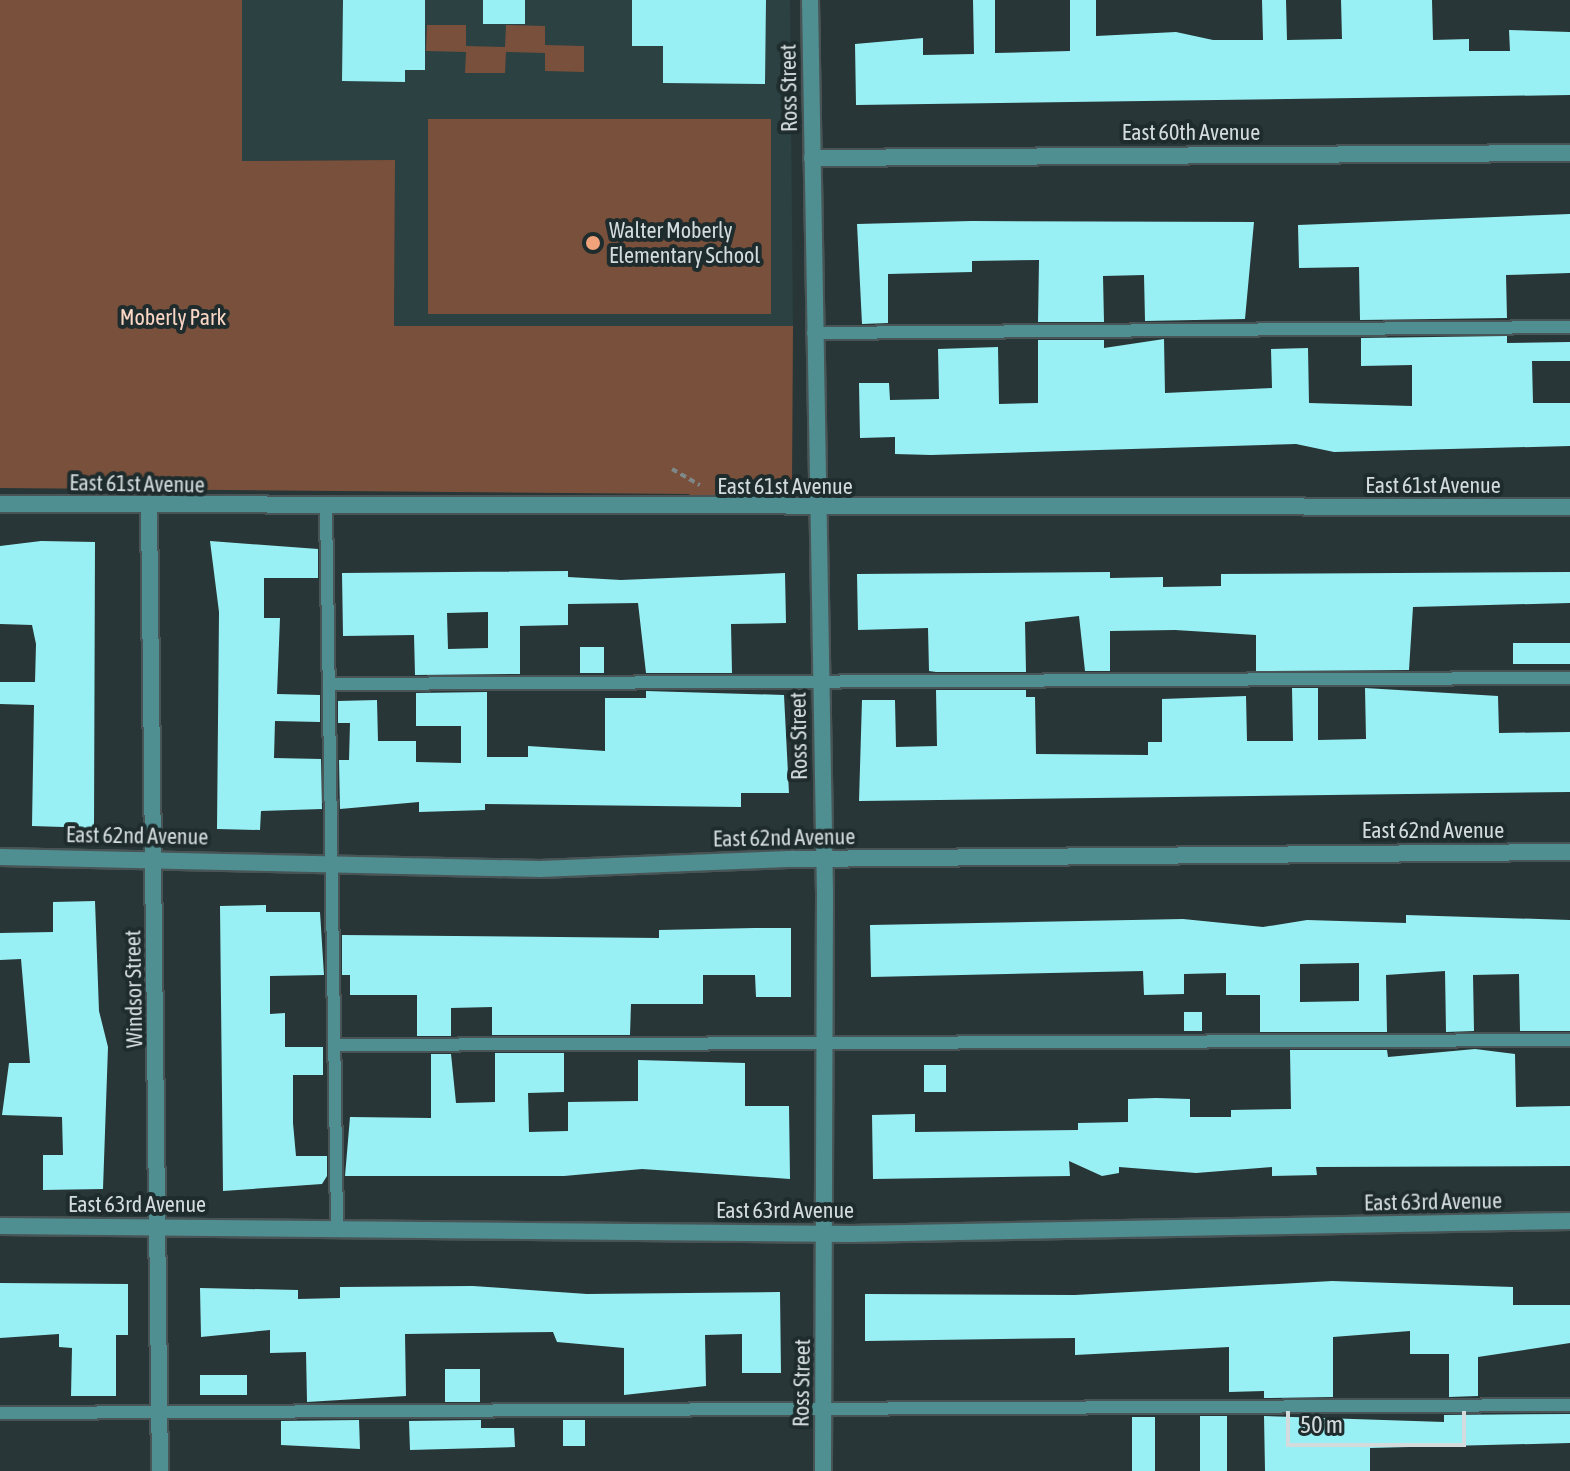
<!DOCTYPE html>
<style>
body{margin:0}
#map{position:relative;width:1570px;height:1471px;overflow:hidden;background:#293637;font-family:"Asap Condensed",sans-serif}
div>[style]{position:absolute}
.built>*{inset:0;background:#2b4142}
.green>*{inset:0;background:#79503b;transform-origin:0 0}
.building>*{inset:0;background:#99f0f4;transform-origin:0 0}
.path>*{height:4px;margin-top:-2px;transform-origin:0;background:repeating-linear-gradient(90deg,#7e8889 0 6px,transparent 0 10px)}
.roads{filter:drop-shadow(2px 0 #485455) drop-shadow(-2px 0 #485455) drop-shadow(0 2px #485455) drop-shadow(0 -2px #485455)}
.service>*{height:12px;margin:-6px;padding:0 6px;transform-origin:6px;border-radius:6px;background:#508f91}
.minor>*{height:16px;margin:-8px;padding:0 8px;transform-origin:8px;border-radius:8px;background:#508f91}
.dots>*{width:22px;height:22px;translate:-50% -50%;box-sizing:border-box;border:4px solid #1f2c2d;border-radius:50%}
span{translate:-50% -50%;white-space:nowrap;text-align:center;line-height:1.15;-webkit-text-stroke:8px #1f2c2d;paint-order:stroke}
.street-label{font-size:22px;color:#d3dbdc}
.poi-label{font-size:22px;color:#d3dbdc}
.left{translate:0 -50%;text-align:left}
.park-label{font-size:22px;color:#fad6c5}
.scale{position:absolute;left:1286px;top:1411px;width:180px;height:36px;box-sizing:border-box;border:4px solid #d3dbdc;border-top:0;padding-left:10px;font-size:24px;line-height:28px;white-space:nowrap;color:#d3dbdc;-webkit-text-stroke:6px #1f2c2d;paint-order:stroke}
</style>
<div id="map">
<div class="built">
<div style="clip-path:polygon(242px 0,790px 0,793px 326px,394px 326px,395px 160px,241px 161px)"></div>
</div>
<div class="green">
<div style="clip-path:polygon(0 0,242px 0,242px 161px,395px 160px,394px 326px,793px 326px,792px 483px,747px 503px,726px 494px,721px 503px,694px 501px,689px 494px,0 488px)"></div>
<div style="clip-path:polygon(427px 25px,466px 25px,466px 46px,505px 47px,506px 25px,545px 26px,545px 45px,584px 46px,584px 72px,545px 71px,545px 53px,506px 52px,505px 73px,465px 73px,466px 52px,426px 51px)"></div>
<div style="left:428px;top:119px;width:343px;height:195px"></div>
</div>
<div class="building">
<div style="clip-path:polygon(343px 0,425px 0,425px 70px,405px 70px,405px 82px,342px 81px)"></div>
<div style="left:483px;top:0;width:42px;height:24px"></div>
<div style="clip-path:polygon(632px 0,766px 0,765px 84px,663px 83px,663px 46px,632px 46px)"></div>
<div style="clip-path:polygon(973px 0,995px 0,995px 53px,1070px 51px,1070px 0,1096px 0,1096px 36px,1176px 32px,1213px 40px,1263px 40px,1262px 0,1286px 0,1287px 40px,1342px 39px,1341px 0,1432px 0,1433px 40px,1469px 39px,1469px 51px,1510px 51px,1509px 30px,1570px 32px,1570px 95px,856px 105px,855px 44px,923px 38px,923px 55px,974px 54px)"></div>
<div style="clip-path:polygon(1570px 214px,1570px 273px,1506px 275px,1507px 318px,1360px 320px,1359px 267px,1299px 268px,1298px 225px)"></div>
<div style="clip-path:polygon(971px 221px,1254px 222px,1245px 319px,1145px 321px,1144px 275px,1103px 276px,1104px 322px,1038px 322px,1039px 260px,972px 261px,972px 272px,888px 274px,888px 323px,862px 324px,857px 224px)"></div>
<div style="clip-path:polygon(1507px 336px,1507px 343px,1570px 342px,1570px 361px,1532px 361px,1533px 403px,1570px 403px,1570px 446px,1334px 452px,1296px 444px,931px 455px,895px 454px,895px 437px,860px 438px,859px 383px,889px 383px,890px 400px,939px 399px,938px 349px,998px 347px,999px 404px,1038px 403px,1038px 340px,1104px 340px,1104px 348px,1164px 339px,1165px 393px,1272px 388px,1271px 349px,1308px 348px,1309px 403px,1412px 406px,1412px 365px,1361px 366px,1361px 338px)"></div>
<div style="clip-path:polygon(41px 541px,95px 542px,94px 828px,32px 826px,34px 705px,0 704px,0 682px,35px 682px,36px 644px,32px 625px,0 624px,0 546px)"></div>
<div style="clip-path:polygon(210px 541px,318px 549px,318px 578px,264px 578px,264px 618px,280px 618px,277px 694px,320px 695px,320px 722px,275px 721px,274px 758px,321px 759px,322px 809px,261px 811px,260px 830px,217px 829px,219px 612px)"></div>
<div style="clip-path:polygon(evenodd,568px 571px,568px 577px,621px 580px,785px 573px,786px 623px,731px 624px,732px 673px,646px 673px,638px 603px,568px 604px,568px 625px,520px 626px,520px 674px,415px 675px,414px 635px,343px 636px,342px 573px,568px 571px,488px 612px,488px 648px,448px 649px,447px 613px,488px 612px)"></div>
<div style="clip-path:polygon(1110px 572px,1110px 578px,1163px 577px,1163px 587px,1221px 586px,1221px 574px,1570px 572px,1570px 603px,1413px 607px,1409px 670px,1256px 671px,1256px 635px,1175px 630px,1110px 631px,1110px 671px,1085px 671px,1079px 616px,1025px 622px,1026px 672px,936px 672px,929px 671px,928px 628px,858px 630px,857px 574px)"></div>
<div style="left:1570px;top:643px;width:21px;height:57px;rotate:90deg"></div>
<div style="left:580px;top:647px;width:24px;height:26px"></div>
<div style="clip-path:polygon(1292px 688px,1318px 688px,1318px 740px,1366px 739px,1365px 688px,1498px 696px,1499px 733px,1570px 732px,1570px 792px,859px 801px,862px 700px,895px 700px,896px 747px,937px 746px,936px 690px,1026px 690px,1026px 697px,1035px 697px,1036px 754px,1148px 755px,1148px 742px,1162px 742px,1162px 699px,1246px 696px,1247px 741px,1293px 741px)"></div>
<div style="clip-path:polygon(646px 691px,784px 695px,789px 793px,741px 793px,741px 807px,485px 804px,485px 810px,419px 812px,419px 802px,340px 809px,339px 760px,349px 760px,350px 723px,338px 723px,338px 701px,377px 700px,378px 741px,416px 741px,416px 762px,461px 763px,461px 726px,416px 726px,416px 693px,487px 692px,487px 757px,528px 757px,528px 746px,605px 751px,605px 698px,646px 698px)"></div>
<div style="clip-path:polygon(95px 901px,99px 1011px,108px 1047px,103px 1189px,43px 1190px,43px 1155px,63px 1155px,62px 1117px,2px 1115px,9px 1063px,30px 1063px,21px 959px,0 960px,0 933px,53px 932px,53px 902px)"></div>
<div style="clip-path:polygon(266px 905px,266px 912px,320px 912px,324px 975px,270px 976px,270px 1014px,285px 1013px,285px 1047px,323px 1047px,323px 1075px,293px 1075px,293px 1123px,296px 1156px,327px 1156px,327px 1176px,322px 1184px,223px 1191px,220px 906px)"></div>
<div style="clip-path:polygon(evenodd,1406px 915px,1570px 920px,1570px 1031px,1520px 1031px,1519px 974px,1473px 975px,1474px 1031px,1446px 1032px,1445px 971px,1386px 975px,1387px 1032px,1260px 1032px,1260px 995px,1226px 995px,1226px 973px,1184px 974px,1184px 994px,1144px 995px,1143px 971px,871px 977px,870px 925px,1183px 919px,1263px 927px,1307px 920px,1406px 923px,1406px 915px,1359px 963px,1359px 1001px,1300px 1002px,1300px 964px,1359px 963px)"></div>
<div style="clip-path:polygon(755px 928px,791px 928px,791px 997px,756px 997px,755px 975px,703px 975px,703px 1004px,631px 1004px,630px 1035px,492px 1035px,492px 1007px,451px 1008px,451px 1036px,417px 1036px,417px 995px,350px 995px,350px 975px,342px 975px,342px 935px,659px 938px,659px 930px)"></div>
<div style="left:1184px;top:1012px;width:18px;height:19px"></div>
<div style="clip-path:polygon(1475px 1049px,1515px 1054px,1516px 1107px,1570px 1106px,1570px 1166px,1316px 1167px,1317px 1175px,1272px 1176px,1272px 1167px,1196px 1173px,1119px 1167px,1119px 1173px,1102px 1176px,1069px 1161px,1070px 1176px,873px 1179px,872px 1115px,915px 1114px,915px 1132px,1078px 1130px,1078px 1123px,1128px 1122px,1128px 1099px,1156px 1098px,1190px 1099px,1190px 1117px,1231px 1117px,1231px 1110px,1291px 1109px,1290px 1050px,1387px 1050px,1388px 1057px)"></div>
<div style="clip-path:polygon(495px 1053px,564px 1053px,564px 1092px,528px 1093px,529px 1132px,568px 1131px,568px 1102px,638px 1101px,638px 1060px,745px 1063px,745px 1106px,789px 1106px,790px 1179px,642px 1169px,564px 1176px,345px 1176px,350px 1117px,431px 1118px,431px 1054px,451px 1054px,456px 1103px,495px 1102px)"></div>
<div style="left:924px;top:1065px;width:22px;height:27px"></div>
<div style="clip-path:polygon(1332px 1281px,1513px 1287px,1513px 1305px,1570px 1305px,1570px 1343px,1478px 1357px,1478px 1396px,1449px 1397px,1449px 1354px,1410px 1354px,1410px 1331px,1333px 1337px,1333px 1397px,1264px 1398px,1264px 1391px,1229px 1392px,1229px 1347px,1075px 1355px,1075px 1338px,865px 1341px,865px 1294px,1075px 1295px)"></div>
<div style="clip-path:polygon(0 1283px,128px 1284px,128px 1335px,116px 1335px,116px 1396px,71px 1396px,72px 1348px,59px 1347px,59px 1334px,0 1338px)"></div>
<div style="clip-path:polygon(473px 1286px,587px 1294px,780px 1292px,781px 1373px,742px 1373px,742px 1334px,705px 1335px,706px 1386px,624px 1395px,624px 1348px,557px 1342px,553px 1332px,405px 1334px,406px 1396px,307px 1402px,306px 1352px,270px 1353px,270px 1330px,201px 1337px,200px 1288px,298px 1290px,298px 1299px,340px 1298px,340px 1287px)"></div>
<div style="left:445px;top:1369px;width:35px;height:33px"></div>
<div style="left:200px;top:1375px;width:47px;height:20px"></div>
<div style="clip-path:polygon(1570px 1414px,1570px 1443px,1370px 1448px,1370px 1471px,1265px 1471px,1264px 1416px,1444px 1422px,1444px 1415px)"></div>
<div style="left:1200px;top:1416px;width:27px;height:55px"></div>
<div style="left:1132px;top:1417px;width:23px;height:54px"></div>
<div style="clip-path:polygon(359px 1420px,360px 1449px,281px 1445px,281px 1421px)"></div>
<div style="clip-path:polygon(481px 1420px,481px 1428px,514px 1428px,515px 1447px,410px 1450px,409px 1421px)"></div>
<div style="left:563px;top:1420px;width:22px;height:26px"></div>
</div>
<div class="path">
<div style="left:672px;top:469px;width:32px;rotate:30deg"></div>
</div>
<div class="roads">
<div class="service">
<div style="left:813px;top:333px;width:757px;rotate:-0.45deg"></div>
<div style="left:326px;top:507px;width:719px;rotate:89.12deg"></div>
<div style="left:329px;top:684px;width:1241px;rotate:-0.28deg"></div>
<div style="left:336px;top:1045px;width:1234px;rotate:-0.23deg"></div>
<div style="left:0;top:1413px;width:1570px;rotate:-0.29deg"></div>
</div>
<div class="minor">
<div style="left:810px;top:0;width:891px;rotate:89.04deg"></div>
<div style="left:825px;top:891px;width:580px;rotate:90.2deg"></div>
<div style="left:812px;top:158px;width:758px;rotate:-0.38deg"></div>
<div style="left:0;top:504px;width:1570px;rotate:0.11deg"></div>
<div style="left:149px;top:506px;width:965px;rotate:89.35deg"></div>
<div style="left:0;top:857px;width:540px;rotate:1.27deg"></div>
<div style="left:540px;top:869px;width:254px;rotate:-2.3deg"></div>
<div style="left:794px;top:859px;width:776px;rotate:-0.52deg"></div>
<div style="left:0;top:1226px;width:851px;rotate:0.54deg"></div>
<div style="left:851px;top:1234px;width:719px;rotate:-1.04deg"></div>
</div>
</div>
<div class="dots">
<div style="left:593px;top:243px;background:#f0a27a"></div>
</div>
<div class="street-label">
<span style="left:789px;top:88px;rotate:-91deg">Ross Street</span>
<span style="left:1191px;top:133px">East 60th Avenue</span>
<span style="left:137px;top:484px;rotate:1deg">East 61st Avenue</span>
<span style="left:1433px;top:486px">East 61st Avenue</span>
<span style="left:785px;top:487px">East 61st Avenue</span>
<span style="left:799px;top:736px;rotate:-91deg">Ross Street</span>
<span style="left:1433px;top:831px">East 62nd Avenue</span>
<span style="left:137px;top:836px;rotate:1deg">East 62nd Avenue</span>
<span style="left:784px;top:838px;rotate:-1deg">East 62nd Avenue</span>
<span style="left:134px;top:989px;rotate:-91deg">Windsor Street</span>
<span style="left:1433px;top:1202px;rotate:-1deg">East 63rd Avenue</span>
<span style="left:137px;top:1205px">East 63rd Avenue</span>
<span style="left:785px;top:1211px">East 63rd Avenue</span>
<span style="left:802px;top:1383px;rotate:-89deg">Ross Street</span>
</div>
<div class="poi-label">
<span class="left" style="left:609px;top:243px">Walter Moberly<br>Elementary School</span>
</div>
<div class="park-label">
<span style="left:173px;top:318px">Moberly Park</span>
</div>
<div class="scale">50 m</div>
</div>
